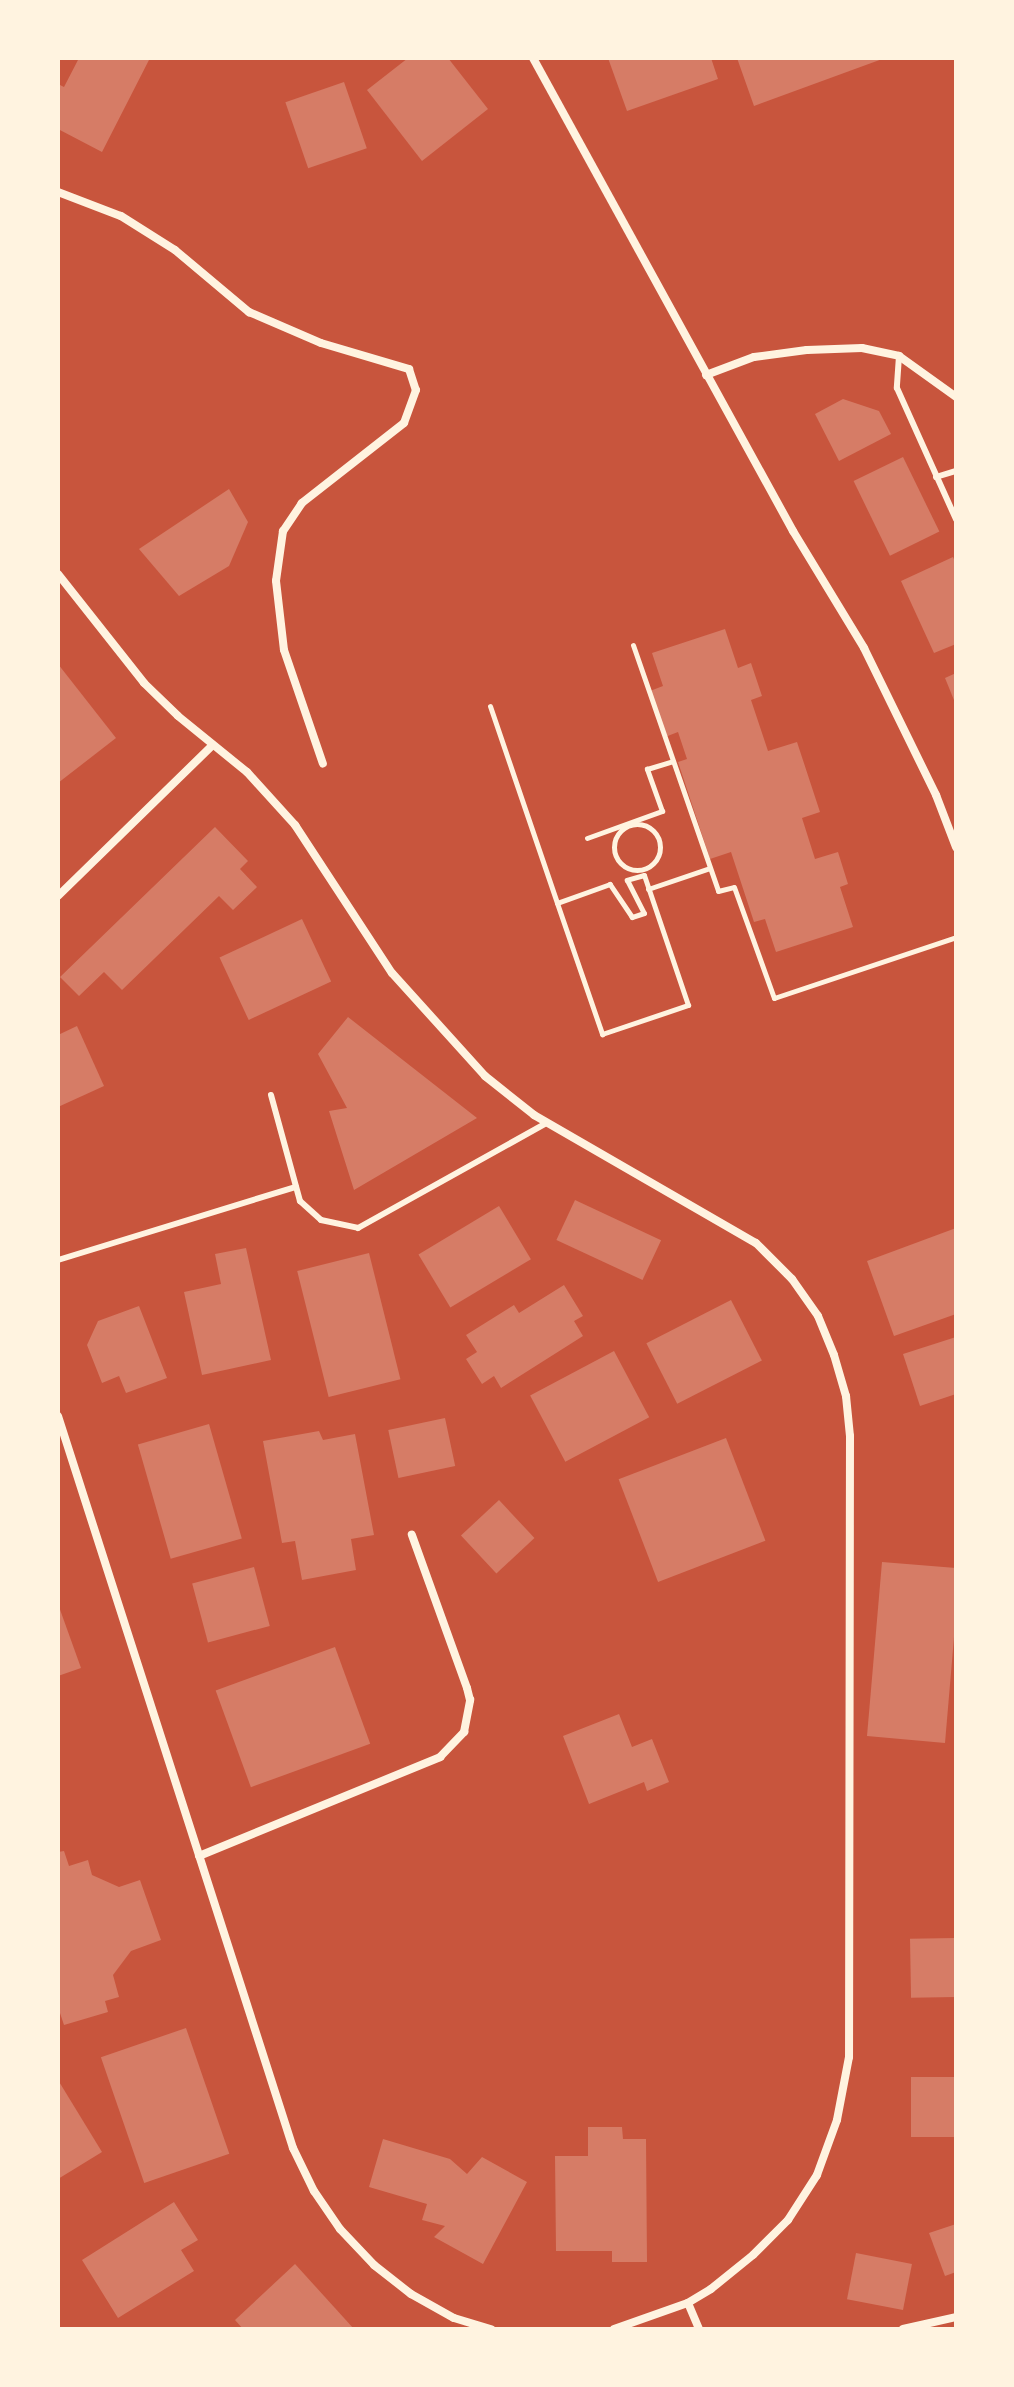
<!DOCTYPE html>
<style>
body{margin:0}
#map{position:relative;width:1014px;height:2387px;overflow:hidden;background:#c8553d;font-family:Mulish,sans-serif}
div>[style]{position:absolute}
.building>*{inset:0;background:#d67c66;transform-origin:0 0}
.path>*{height:5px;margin:-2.5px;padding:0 2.5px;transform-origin:2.5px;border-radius:2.5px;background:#fff3e0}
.path>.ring{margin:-2.5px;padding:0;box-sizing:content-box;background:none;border:5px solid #fff3e0;border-radius:50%}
.service>*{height:6px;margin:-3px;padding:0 3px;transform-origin:3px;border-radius:3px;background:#fff3e0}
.minor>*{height:8px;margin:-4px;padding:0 4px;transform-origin:4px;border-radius:4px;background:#fff3e0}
span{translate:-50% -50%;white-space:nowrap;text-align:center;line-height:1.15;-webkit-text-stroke:6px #fff3e0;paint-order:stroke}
.frame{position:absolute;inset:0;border:60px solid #fff3e0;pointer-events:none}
</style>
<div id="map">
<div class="building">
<div style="clip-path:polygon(79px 58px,150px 58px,102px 152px,58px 129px,58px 84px,64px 87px)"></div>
<div style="clip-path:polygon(408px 58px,448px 58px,488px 109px,422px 161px,367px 90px)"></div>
<div style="clip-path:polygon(608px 58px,711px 58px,718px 79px,627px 111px)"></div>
<div style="clip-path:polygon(737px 58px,885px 58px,754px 106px)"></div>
<div style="left:344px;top:82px;width:70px;height:62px;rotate:71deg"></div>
<div style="clip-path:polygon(843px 399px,879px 411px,891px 434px,839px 461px,815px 414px)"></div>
<div style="left:903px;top:457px;width:83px;height:55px;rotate:64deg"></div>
<div style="clip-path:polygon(229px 489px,248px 522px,229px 566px,179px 596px,139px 549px)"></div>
<div style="clip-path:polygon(953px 557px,956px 564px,956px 644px,934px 653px,901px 581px)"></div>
<div style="clip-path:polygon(725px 629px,738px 668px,751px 663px,762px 696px,751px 700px,768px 751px,797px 742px,820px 812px,802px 818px,815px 859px,838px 852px,848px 884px,840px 887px,853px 927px,776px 952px,765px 919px,754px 922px,731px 852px,710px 859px,678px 762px,687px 759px,678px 732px,665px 737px,650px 691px,663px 686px,652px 653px)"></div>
<div style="clip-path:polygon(58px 664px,116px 738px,58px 783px)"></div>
<div style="clip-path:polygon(956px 673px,956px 705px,945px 678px)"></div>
<div style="clip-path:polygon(215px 827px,248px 861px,240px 869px,257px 887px,233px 910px,219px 896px,122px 990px,104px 972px,79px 996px,60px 977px)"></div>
<div style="left:302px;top:919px;width:69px;height:91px;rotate:65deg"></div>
<div style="clip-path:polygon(348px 1017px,477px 1118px,354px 1190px,329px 1111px,347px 1108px,318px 1054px)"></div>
<div style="clip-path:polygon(77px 1026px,104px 1086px,58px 1107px,58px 1035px)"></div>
<div style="left:575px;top:1200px;width:95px;height:44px;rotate:25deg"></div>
<div style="left:499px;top:1206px;width:62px;height:94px;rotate:59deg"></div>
<div style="clip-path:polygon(956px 1228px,956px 1314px,894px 1336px,867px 1261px)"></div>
<div style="clip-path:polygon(246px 1248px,271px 1360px,202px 1375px,184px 1292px,221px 1284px,215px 1254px)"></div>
<div style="left:369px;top:1253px;width:130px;height:74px;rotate:76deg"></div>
<div style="clip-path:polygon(564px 1285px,583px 1316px,574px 1321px,583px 1336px,501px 1388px,494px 1376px,482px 1384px,466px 1359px,477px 1352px,466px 1335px,514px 1305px,519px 1313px)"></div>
<div style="left:731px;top:1300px;width:68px;height:95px;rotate:63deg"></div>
<div style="clip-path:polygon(139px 1306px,167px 1378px,126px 1393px,119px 1376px,102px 1383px,87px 1345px,98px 1321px)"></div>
<div style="clip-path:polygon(956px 1337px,956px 1394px,920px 1406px,903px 1354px)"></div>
<div style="left:614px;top:1351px;width:75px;height:95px;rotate:62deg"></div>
<div style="left:445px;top:1418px;width:49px;height:58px;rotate:78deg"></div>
<div style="left:209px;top:1424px;width:119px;height:74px;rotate:74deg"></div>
<div style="clip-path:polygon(319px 1431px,323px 1440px,355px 1434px,374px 1535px,351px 1539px,356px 1570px,302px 1580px,295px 1541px,282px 1543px,263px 1441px)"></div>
<div style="left:726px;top:1438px;width:110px;height:115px;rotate:69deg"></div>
<div style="left:499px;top:1500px;width:52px;height:52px;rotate:47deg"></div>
<div style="clip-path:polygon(882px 1562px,956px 1568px,956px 1614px,945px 1743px,867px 1736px)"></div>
<div style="left:254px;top:1567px;width:61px;height:64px;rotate:75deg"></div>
<div style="clip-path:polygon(58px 1604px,81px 1668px,58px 1676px)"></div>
<div style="left:335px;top:1647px;width:103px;height:127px;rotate:70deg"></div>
<div style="clip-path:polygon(619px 1714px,632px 1747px,652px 1739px,669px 1782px,647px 1791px,644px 1782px,589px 1804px,563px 1736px)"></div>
<div style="clip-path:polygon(64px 1851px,69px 1866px,88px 1860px,92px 1875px,119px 1887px,140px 1880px,161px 1940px,131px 1951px,113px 1975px,119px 1997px,105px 2001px,108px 2012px,64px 2025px,58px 2007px,58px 1852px)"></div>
<div style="left:955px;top:1938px;width:59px;height:45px;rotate:89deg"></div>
<div style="left:186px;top:2028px;width:133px;height:90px;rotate:71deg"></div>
<div style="left:956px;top:2077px;width:60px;height:45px;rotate:90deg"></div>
<div style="clip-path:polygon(58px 2080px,102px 2152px,58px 2179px)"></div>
<div style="clip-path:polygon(588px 2127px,622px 2127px,623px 2139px,646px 2139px,647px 2262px,612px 2262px,612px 2251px,556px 2251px,555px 2156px,588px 2156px)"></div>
<div style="clip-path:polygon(383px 2139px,450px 2159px,467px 2174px,482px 2157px,527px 2182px,483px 2264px,434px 2237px,445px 2226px,422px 2220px,427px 2204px,369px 2187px)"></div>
<div style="clip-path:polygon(174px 2202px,198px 2240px,181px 2250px,194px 2271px,118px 2318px,82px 2260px)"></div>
<div style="clip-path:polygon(956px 2224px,956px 2272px,945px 2276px,929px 2233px)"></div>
<div style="left:856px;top:2253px;width:57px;height:47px;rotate:11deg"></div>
<div style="clip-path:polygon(295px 2264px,354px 2329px,243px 2329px,235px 2320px)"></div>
</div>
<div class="path">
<div style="left:633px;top:645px;width:260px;rotate:70.9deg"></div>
<div style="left:718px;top:891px;width:16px;rotate:-14deg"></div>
<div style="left:734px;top:887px;width:118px;rotate:70.2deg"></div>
<div style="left:774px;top:998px;width:192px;rotate:-18.5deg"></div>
<div style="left:490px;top:706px;width:208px;rotate:71.2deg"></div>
<div style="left:557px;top:903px;width:139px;rotate:71deg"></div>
<div style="left:602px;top:1034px;width:91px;rotate:-18.6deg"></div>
<div style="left:688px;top:1005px;width:137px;rotate:-108.7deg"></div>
<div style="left:644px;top:875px;width:18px;rotate:164deg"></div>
<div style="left:627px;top:880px;width:37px;rotate:63deg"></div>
<div style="left:644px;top:913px;width:13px;rotate:162deg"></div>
<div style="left:632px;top:917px;width:40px;rotate:-124deg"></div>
<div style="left:610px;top:884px;width:56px;rotate:160.3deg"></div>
<div class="ring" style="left:614px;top:824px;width:41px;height:41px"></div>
<div style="left:587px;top:838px;width:80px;rotate:-19.8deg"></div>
<div style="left:662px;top:811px;width:45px;rotate:-109.7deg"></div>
<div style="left:647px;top:769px;width:27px;rotate:-17deg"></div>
<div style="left:648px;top:889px;width:65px;rotate:-18.7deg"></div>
</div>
<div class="service">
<div style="left:899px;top:356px;width:32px;rotate:94deg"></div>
<div style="left:897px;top:388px;width:144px;rotate:65.8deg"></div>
<div style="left:936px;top:477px;width:21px;rotate:-17deg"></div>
<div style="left:271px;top:1095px;width:110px;rotate:74.7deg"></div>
<div style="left:300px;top:1201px;width:28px;rotate:42deg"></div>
<div style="left:321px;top:1220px;width:38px;rotate:12deg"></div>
<div style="left:358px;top:1228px;width:216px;rotate:-29.1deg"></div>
<div style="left:58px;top:1260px;width:249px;rotate:-17.1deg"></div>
</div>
<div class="minor">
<div style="left:533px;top:58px;width:540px;rotate:61.2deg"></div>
<div style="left:793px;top:531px;width:137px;rotate:58.7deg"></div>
<div style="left:864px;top:648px;width:164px;rotate:63.9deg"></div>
<div style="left:936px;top:795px;width:56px;rotate:69deg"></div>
<div style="left:58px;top:192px;width:67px;rotate:20.9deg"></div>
<div style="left:121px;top:216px;width:64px;rotate:32.2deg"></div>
<div style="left:175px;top:250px;width:97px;rotate:40deg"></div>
<div style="left:249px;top:312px;width:78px;rotate:23.3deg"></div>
<div style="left:321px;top:343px;width:92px;rotate:16.5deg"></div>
<div style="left:409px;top:369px;width:22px;rotate:72deg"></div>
<div style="left:416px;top:390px;width:35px;rotate:110deg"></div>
<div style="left:404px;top:423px;width:130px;rotate:141.9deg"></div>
<div style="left:302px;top:503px;width:34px;rotate:124deg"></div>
<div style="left:283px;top:531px;width:50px;rotate:98deg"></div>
<div style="left:276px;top:581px;width:69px;rotate:83.4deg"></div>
<div style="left:284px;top:650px;width:120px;rotate:71.1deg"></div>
<div style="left:706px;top:375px;width:51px;rotate:-20.6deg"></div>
<div style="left:754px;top:357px;width:53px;rotate:-7.5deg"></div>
<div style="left:807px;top:350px;width:55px;rotate:-2.1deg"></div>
<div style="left:862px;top:348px;width:38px;rotate:12deg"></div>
<div style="left:899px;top:356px;width:70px;rotate:35.7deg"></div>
<div style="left:58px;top:574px;width:139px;rotate:51.7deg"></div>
<div style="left:144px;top:683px;width:47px;rotate:44.1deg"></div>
<div style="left:178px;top:716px;width:89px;rotate:39.1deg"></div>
<div style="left:247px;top:772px;width:72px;rotate:47.8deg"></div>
<div style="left:295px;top:825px;width:177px;rotate:56.8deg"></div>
<div style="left:392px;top:973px;width:139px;rotate:47.9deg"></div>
<div style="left:485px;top:1076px;width:63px;rotate:38.5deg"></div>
<div style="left:534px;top:1115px;width:256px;rotate:30deg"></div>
<div style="left:756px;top:1243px;width:51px;rotate:45deg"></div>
<div style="left:792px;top:1279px;width:45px;rotate:54.9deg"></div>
<div style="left:818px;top:1316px;width:42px;rotate:67.7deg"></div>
<div style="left:834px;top:1355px;width:43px;rotate:73.7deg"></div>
<div style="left:846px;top:1396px;width:40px;rotate:84.3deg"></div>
<div style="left:850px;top:1436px;width:621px;rotate:90.09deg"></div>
<div style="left:849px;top:2057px;width:64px;rotate:100.8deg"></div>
<div style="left:837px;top:2120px;width:59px;rotate:110deg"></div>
<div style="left:817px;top:2175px;width:54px;rotate:122.8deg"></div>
<div style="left:788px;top:2220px;width:49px;rotate:135deg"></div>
<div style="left:753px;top:2255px;width:54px;rotate:141deg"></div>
<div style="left:711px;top:2289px;width:27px;rotate:149deg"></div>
<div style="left:688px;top:2303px;width:28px;rotate:67deg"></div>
<div style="left:58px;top:896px;width:216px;rotate:-44.3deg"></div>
<div style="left:58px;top:1416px;width:769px;rotate:72.2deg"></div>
<div style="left:293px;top:2148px;width:48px;rotate:64deg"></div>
<div style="left:314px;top:2191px;width:46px;rotate:55.6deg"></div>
<div style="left:340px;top:2229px;width:50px;rotate:46.6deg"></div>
<div style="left:374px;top:2265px;width:47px;rotate:38.1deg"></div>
<div style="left:411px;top:2294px;width:49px;rotate:29.2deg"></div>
<div style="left:454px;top:2318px;width:39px;rotate:17deg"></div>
<div style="left:199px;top:1856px;width:261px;rotate:-22.3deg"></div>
<div style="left:440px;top:1757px;width:35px;rotate:-46deg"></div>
<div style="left:464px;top:1732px;width:33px;rotate:-79deg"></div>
<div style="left:470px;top:1700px;width:12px;rotate:-104deg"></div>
<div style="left:467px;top:1688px;width:163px;rotate:-109.8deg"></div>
<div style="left:614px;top:2329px;width:78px;rotate:-19.4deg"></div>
<div style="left:903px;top:2329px;width:54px;rotate:-12.8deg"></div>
</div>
<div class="frame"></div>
</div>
